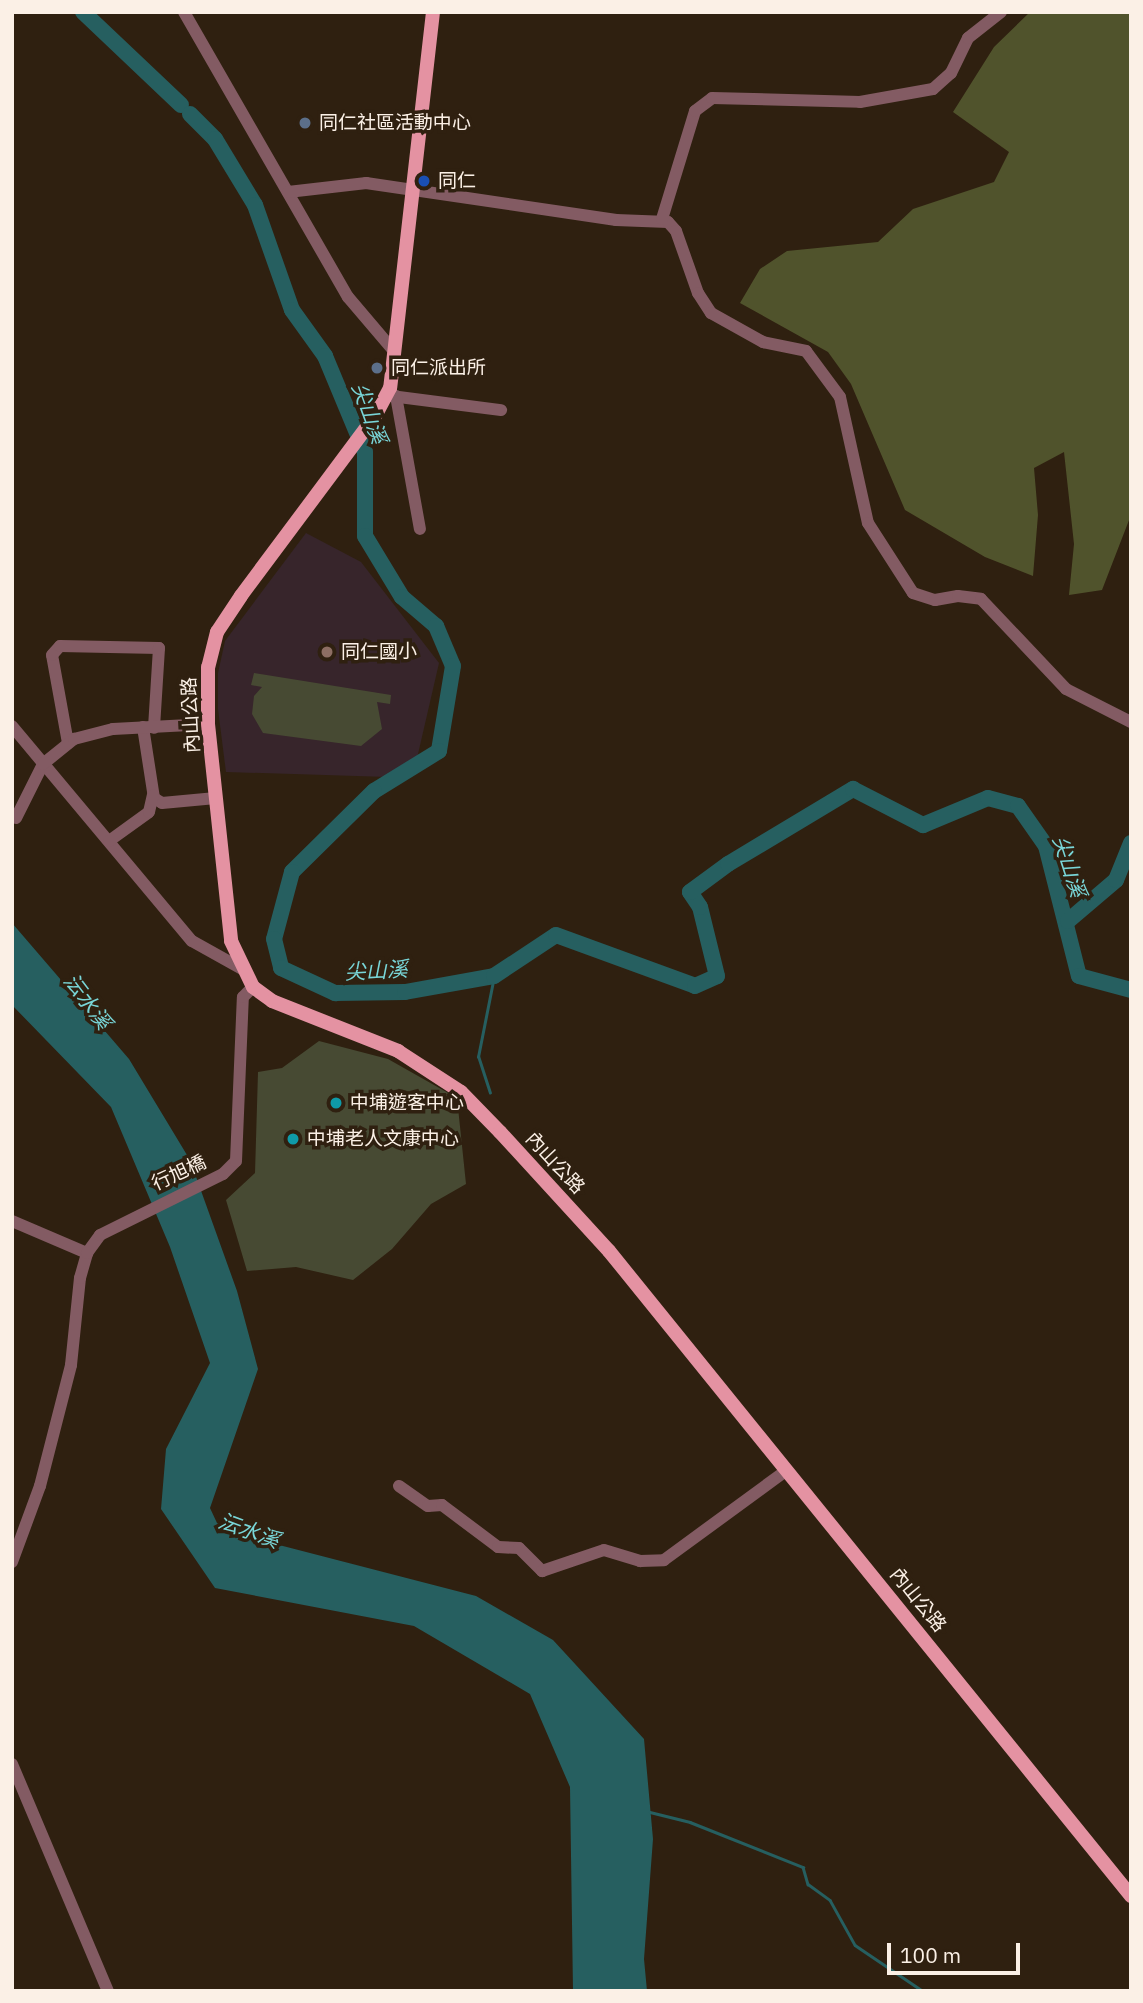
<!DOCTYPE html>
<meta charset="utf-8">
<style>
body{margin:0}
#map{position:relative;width:1143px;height:2003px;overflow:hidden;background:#2f2010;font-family:"IBM Plex Sans","Noto Sans TC",sans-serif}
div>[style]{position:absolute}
.education>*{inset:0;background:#37252b}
.green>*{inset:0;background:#474a33}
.forest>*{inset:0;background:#50532c}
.water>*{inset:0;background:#265f60}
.stream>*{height:2.5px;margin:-1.25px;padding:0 1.25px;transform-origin:1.25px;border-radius:1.25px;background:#265f60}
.river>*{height:16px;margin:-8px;padding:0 8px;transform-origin:8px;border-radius:8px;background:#265f60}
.minor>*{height:12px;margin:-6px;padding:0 6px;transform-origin:6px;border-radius:6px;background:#835b63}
.major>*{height:14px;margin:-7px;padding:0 7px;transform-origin:7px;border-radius:7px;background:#e492a2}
.dots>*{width:19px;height:19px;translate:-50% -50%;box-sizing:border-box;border:4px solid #2f2010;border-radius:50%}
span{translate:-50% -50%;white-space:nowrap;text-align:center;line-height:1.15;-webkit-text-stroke:7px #2f2010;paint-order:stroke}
.poi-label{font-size:19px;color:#fbf0e6}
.left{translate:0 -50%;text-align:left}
.street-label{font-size:19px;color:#fbf0e6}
.water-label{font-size:21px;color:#79d6d8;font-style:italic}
.frame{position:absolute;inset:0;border:14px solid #fbf0e6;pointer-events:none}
.scale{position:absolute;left:887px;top:1943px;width:133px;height:32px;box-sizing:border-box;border:4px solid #fbf0e6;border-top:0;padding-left:9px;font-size:21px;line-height:24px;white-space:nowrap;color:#fbf0e6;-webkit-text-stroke:5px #2f2010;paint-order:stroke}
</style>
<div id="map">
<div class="education">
<div style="clip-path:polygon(306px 533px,361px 562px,439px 663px,415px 767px,388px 777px,226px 772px,218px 709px,218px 673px,225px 641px)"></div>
</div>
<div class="green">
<div style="clip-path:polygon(254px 673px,391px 695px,390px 704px,377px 702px,382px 729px,361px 746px,263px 733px,252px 714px,254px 696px,262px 687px,251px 685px)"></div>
<div style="clip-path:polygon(319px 1041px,388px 1059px,457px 1098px,466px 1184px,431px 1204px,392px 1249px,353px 1280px,296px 1267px,247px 1271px,226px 1200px,255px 1173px,258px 1072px,282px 1068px)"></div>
</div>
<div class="forest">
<div style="clip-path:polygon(1030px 12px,1131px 12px,1131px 515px,1102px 590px,1069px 595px,1074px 544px,1064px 452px,1034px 468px,1038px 515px,1033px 576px,985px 557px,905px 510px,851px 384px,828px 352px,740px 303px,760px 269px,787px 251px,878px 242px,913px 209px,994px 182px,1009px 152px,953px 112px,994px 47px)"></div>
</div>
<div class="water">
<div style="clip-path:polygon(12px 923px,129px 1059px,190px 1160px,237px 1291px,258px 1369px,210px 1508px,217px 1523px,240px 1535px,476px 1596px,553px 1640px,644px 1739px,653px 1839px,644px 1959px,647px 1991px,573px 1991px,570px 1787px,530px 1694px,414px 1626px,215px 1588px,161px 1509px,166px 1449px,210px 1363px,170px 1247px,111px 1107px,12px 1005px)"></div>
</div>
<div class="stream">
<div style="left:490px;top:1093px;width:38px;rotate:-108deg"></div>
<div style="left:478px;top:1057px;width:83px;rotate:-78.8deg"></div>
<div style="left:650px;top:1812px;width:41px;rotate:14deg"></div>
<div style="left:690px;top:1822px;width:122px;rotate:21.7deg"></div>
<div style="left:803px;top:1867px;width:18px;rotate:74deg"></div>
<div style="left:808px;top:1884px;width:27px;rotate:36deg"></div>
<div style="left:830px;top:1900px;width:51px;rotate:60.9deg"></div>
<div style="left:855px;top:1945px;width:82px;rotate:34.1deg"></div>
</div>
<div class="river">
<div style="left:83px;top:12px;width:135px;rotate:43.5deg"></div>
<div style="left:190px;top:114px;width:35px;rotate:45deg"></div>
<div style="left:215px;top:139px;width:77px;rotate:58.8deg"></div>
<div style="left:255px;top:205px;width:111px;rotate:70.6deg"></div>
<div style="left:292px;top:310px;width:57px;rotate:54.3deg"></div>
<div style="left:325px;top:356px;width:104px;rotate:67.4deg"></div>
<div style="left:365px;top:452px;width:84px;rotate:90deg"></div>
<div style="left:365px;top:536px;width:71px;rotate:58.8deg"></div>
<div style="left:402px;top:597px;width:45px;rotate:40.5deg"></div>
<div style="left:436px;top:626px;width:43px;rotate:67deg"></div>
<div style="left:453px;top:666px;width:86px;rotate:99.4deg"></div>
<div style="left:439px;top:751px;width:76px;rotate:148.4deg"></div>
<div style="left:374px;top:791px;width:115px;rotate:135.4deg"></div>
<div style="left:292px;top:872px;width:69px;rotate:105deg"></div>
<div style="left:274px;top:939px;width:30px;rotate:76deg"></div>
<div style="left:281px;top:968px;width:60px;rotate:24.8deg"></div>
<div style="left:335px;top:993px;width:70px;rotate:-0.8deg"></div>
<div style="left:405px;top:992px;width:90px;rotate:-10.2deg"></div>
<div style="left:494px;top:976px;width:74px;rotate:-33.5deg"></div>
<div style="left:556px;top:935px;width:148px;rotate:20.1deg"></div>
<div style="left:695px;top:986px;width:24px;rotate:-24deg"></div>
<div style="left:717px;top:976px;width:71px;rotate:-103.8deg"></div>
<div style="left:700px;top:907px;width:18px;rotate:-124deg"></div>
<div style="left:690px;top:892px;width:47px;rotate:-36.4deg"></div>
<div style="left:728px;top:864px;width:146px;rotate:-31deg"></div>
<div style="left:853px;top:789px;width:79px;rotate:27.2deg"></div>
<div style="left:923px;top:825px;width:70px;rotate:-22.6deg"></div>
<div style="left:988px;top:798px;width:31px;rotate:15deg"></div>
<div style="left:1018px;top:806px;width:49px;rotate:55deg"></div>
<div style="left:1046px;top:846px;width:134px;rotate:75.8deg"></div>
<div style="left:1079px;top:976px;width:54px;rotate:15.1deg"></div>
<div style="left:1068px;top:921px;width:63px;rotate:-40.5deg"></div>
<div style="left:1116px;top:880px;width:40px;rotate:-68deg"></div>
</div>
<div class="minor">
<div style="left:184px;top:12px;width:329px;rotate:60.1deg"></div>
<div style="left:348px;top:297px;width:71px;rotate:49.6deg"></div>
<div style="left:288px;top:192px;width:79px;rotate:-6.6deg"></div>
<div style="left:366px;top:183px;width:253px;rotate:8.4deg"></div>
<div style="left:616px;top:220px;width:52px;rotate:2.2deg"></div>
<div style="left:668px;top:222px;width:12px;rotate:48deg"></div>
<div style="left:676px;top:231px;width:66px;rotate:70.5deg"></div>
<div style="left:698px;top:293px;width:24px;rotate:57deg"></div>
<div style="left:711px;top:313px;width:60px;rotate:29.1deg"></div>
<div style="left:763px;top:342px;width:44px;rotate:11.8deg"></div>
<div style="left:806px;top:351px;width:57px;rotate:53.5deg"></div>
<div style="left:840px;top:397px;width:129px;rotate:77.5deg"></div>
<div style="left:868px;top:523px;width:83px;rotate:57.3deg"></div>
<div style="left:913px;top:593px;width:23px;rotate:18deg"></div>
<div style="left:935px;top:600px;width:23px;rotate:-10deg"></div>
<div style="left:958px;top:596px;width:23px;rotate:7deg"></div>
<div style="left:981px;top:599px;width:124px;rotate:46.6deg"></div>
<div style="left:1066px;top:689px;width:73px;rotate:26.9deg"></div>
<div style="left:662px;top:219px;width:113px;rotate:-73deg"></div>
<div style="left:695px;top:111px;width:21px;rotate:-37deg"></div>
<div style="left:712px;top:98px;width:148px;rotate:1.5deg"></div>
<div style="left:860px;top:102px;width:74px;rotate:-10.1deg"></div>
<div style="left:933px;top:89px;width:24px;rotate:-42deg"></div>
<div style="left:951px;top:73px;width:39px;rotate:-64deg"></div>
<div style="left:968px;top:38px;width:42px;rotate:-38.2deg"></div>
<div style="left:391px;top:396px;width:111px;rotate:7.3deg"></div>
<div style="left:396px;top:396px;width:135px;rotate:79.8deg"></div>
<div style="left:12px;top:726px;width:280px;rotate:50.1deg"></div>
<div style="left:192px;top:941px;width:60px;rotate:29.1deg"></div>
<div style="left:143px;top:727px;width:72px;rotate:81.2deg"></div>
<div style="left:154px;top:798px;width:9px;rotate:32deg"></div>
<div style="left:162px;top:803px;width:54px;rotate:-5.3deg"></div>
<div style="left:68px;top:743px;width:89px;rotate:-100.3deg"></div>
<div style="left:52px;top:655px;width:12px;rotate:-48deg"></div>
<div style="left:60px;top:646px;width:99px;rotate:1.2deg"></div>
<div style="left:159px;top:648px;width:80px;rotate:93.6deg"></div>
<div style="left:16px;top:818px;width:60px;rotate:-63.4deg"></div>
<div style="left:43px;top:764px;width:40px;rotate:-39deg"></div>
<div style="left:74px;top:739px;width:40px;rotate:-14.4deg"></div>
<div style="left:113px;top:729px;width:95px;rotate:-3deg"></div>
<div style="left:109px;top:841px;width:49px;rotate:-35.9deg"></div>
<div style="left:149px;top:812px;width:17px;rotate:-77deg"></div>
<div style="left:12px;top:1221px;width:82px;rotate:23.1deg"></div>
<div style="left:399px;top:1486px;width:35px;rotate:35deg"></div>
<div style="left:428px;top:1506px;width:14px;rotate:-4deg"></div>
<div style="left:442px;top:1505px;width:70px;rotate:36.9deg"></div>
<div style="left:498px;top:1547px;width:21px;rotate:3deg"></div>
<div style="left:519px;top:1548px;width:33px;rotate:45deg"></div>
<div style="left:542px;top:1571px;width:65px;rotate:-18.7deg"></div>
<div style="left:604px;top:1550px;width:38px;rotate:17deg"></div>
<div style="left:640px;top:1561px;width:24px;rotate:-2deg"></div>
<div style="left:664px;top:1560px;width:152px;rotate:-36.2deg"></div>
<div style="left:12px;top:1562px;width:81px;rotate:-69.8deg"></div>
<div style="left:40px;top:1486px;width:125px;rotate:-75.6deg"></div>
<div style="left:71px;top:1365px;width:87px;rotate:-84.1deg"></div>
<div style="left:80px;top:1278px;width:26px;rotate:-74deg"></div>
<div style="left:87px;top:1253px;width:22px;rotate:-54deg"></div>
<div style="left:100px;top:1235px;width:137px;rotate:-26.4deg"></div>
<div style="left:223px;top:1174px;width:18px;rotate:-45deg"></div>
<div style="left:236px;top:1161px;width:164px;rotate:-87.6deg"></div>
<div style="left:243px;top:997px;width:14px;rotate:-45deg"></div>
<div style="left:12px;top:1764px;width:246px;rotate:67.1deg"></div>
</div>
<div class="major">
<div style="left:433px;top:12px;width:378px;rotate:96.5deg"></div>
<div style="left:390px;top:388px;width:32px;rotate:118deg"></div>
<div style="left:375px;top:416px;width:224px;rotate:126.7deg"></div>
<div style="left:241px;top:596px;width:43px;rotate:123.7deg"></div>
<div style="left:217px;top:632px;width:36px;rotate:104deg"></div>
<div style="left:208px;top:667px;width:57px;rotate:90deg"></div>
<div style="left:208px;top:724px;width:218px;rotate:83.9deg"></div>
<div style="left:231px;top:941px;width:51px;rotate:64.4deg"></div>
<div style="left:253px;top:987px;width:24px;rotate:36deg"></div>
<div style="left:272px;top:1001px;width:136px;rotate:21.6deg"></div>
<div style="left:398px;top:1051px;width:75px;rotate:33.1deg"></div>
<div style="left:461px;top:1092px;width:56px;rotate:45.7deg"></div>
<div style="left:500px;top:1132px;width:161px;rotate:47.5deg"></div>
<div style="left:609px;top:1251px;width:830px;rotate:51.02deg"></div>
</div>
<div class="dots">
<div style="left:305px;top:123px;background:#5c6f8a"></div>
<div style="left:424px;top:181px;background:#1a4fb4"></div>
<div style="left:377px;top:368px;background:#5c6f8a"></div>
<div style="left:327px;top:652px;background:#8d6e63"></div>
<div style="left:336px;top:1103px;background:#0f9aa8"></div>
<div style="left:293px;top:1139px;background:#0f9aa8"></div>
</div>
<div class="poi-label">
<span class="left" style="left:319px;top:123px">同仁社區活動中心</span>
<span class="left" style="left:438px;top:181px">同仁</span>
<span class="left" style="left:391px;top:368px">同仁派出所</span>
<span class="left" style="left:341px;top:652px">同仁國小</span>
<span class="left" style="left:350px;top:1103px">中埔遊客中心</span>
<span class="left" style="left:307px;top:1139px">中埔老人文康中心</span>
</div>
<div class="street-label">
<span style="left:191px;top:715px;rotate:-93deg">內山公路</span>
<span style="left:555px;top:1163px;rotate:47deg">內山公路</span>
<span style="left:179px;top:1173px;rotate:-25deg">行旭橋</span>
<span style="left:918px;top:1600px;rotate:51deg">內山公路</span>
</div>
<div class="water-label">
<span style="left:370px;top:413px;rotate:70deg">尖山溪</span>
<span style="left:1070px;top:866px;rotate:72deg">尖山溪</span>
<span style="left:376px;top:970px;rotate:-3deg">尖山溪</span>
<span style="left:88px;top:1001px;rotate:53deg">沄水溪</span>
<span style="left:249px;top:1530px;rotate:20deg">沄水溪</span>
</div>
<div class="frame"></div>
<div class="scale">100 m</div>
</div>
